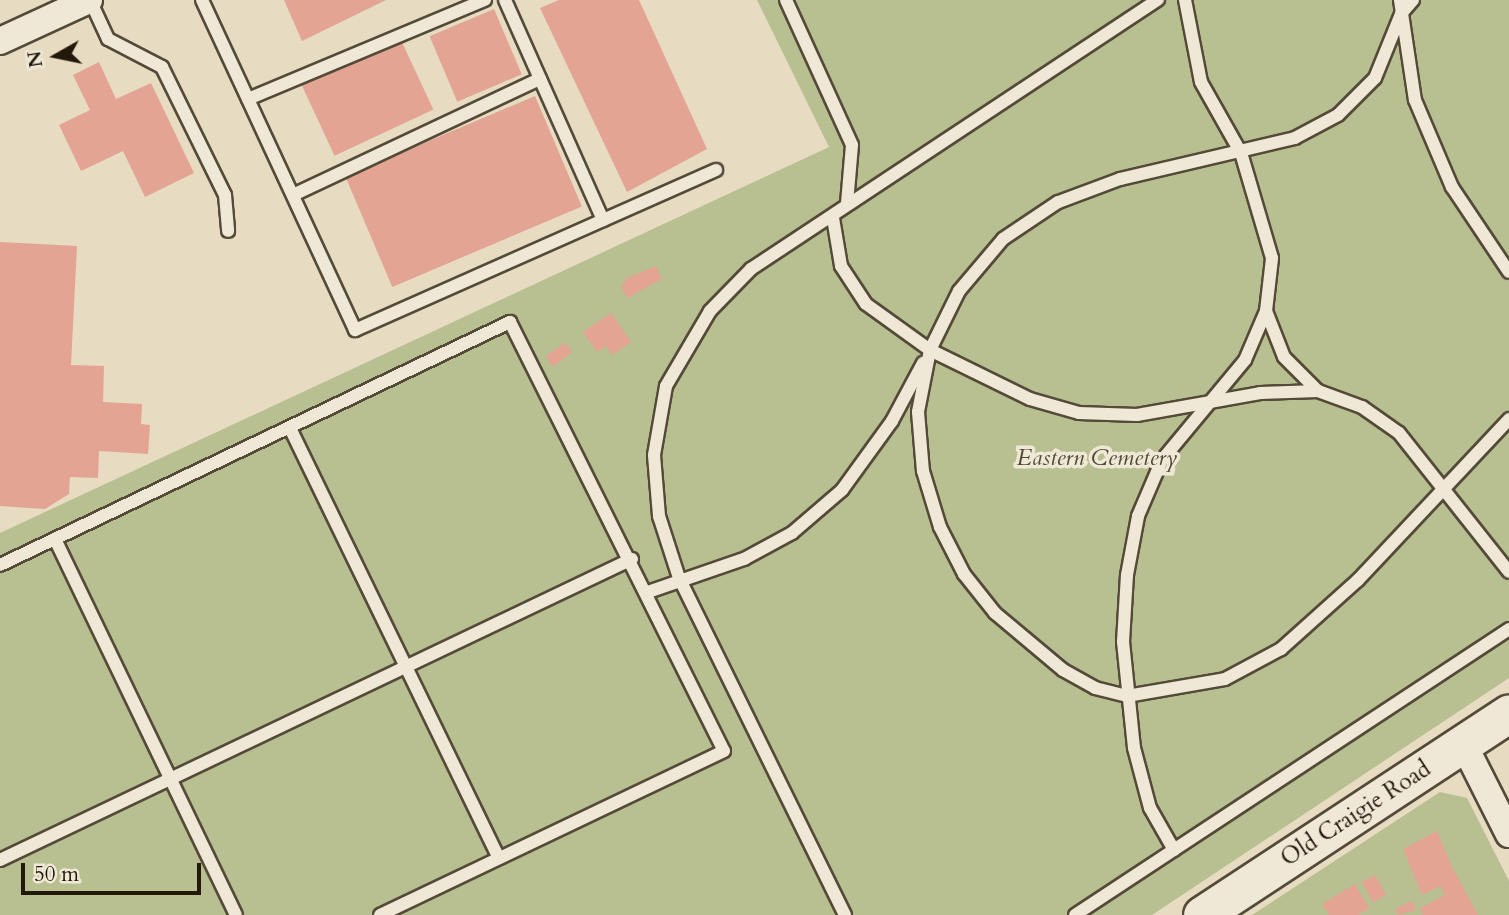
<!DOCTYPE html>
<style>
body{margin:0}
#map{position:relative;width:1509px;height:915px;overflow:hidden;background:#e7dbc1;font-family:Cardo,serif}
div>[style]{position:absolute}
.green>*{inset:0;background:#b8bf91}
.building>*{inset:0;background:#e3a493;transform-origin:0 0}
.roads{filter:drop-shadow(2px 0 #544a38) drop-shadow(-2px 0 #544a38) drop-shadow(0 2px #544a38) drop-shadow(0 -2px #544a38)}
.lane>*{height:12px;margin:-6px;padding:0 6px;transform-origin:6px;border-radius:6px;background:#efe8d7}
.street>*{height:26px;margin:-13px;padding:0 13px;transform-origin:13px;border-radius:13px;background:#efe8d7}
.secondary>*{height:37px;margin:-18.5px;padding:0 18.5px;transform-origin:18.5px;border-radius:18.5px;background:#efe8d7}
span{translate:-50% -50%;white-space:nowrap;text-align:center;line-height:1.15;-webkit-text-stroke:7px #efe8d7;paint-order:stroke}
.park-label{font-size:23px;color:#504b33;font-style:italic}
.street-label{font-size:23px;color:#23190b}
.north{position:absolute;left:21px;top:21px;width:70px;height:70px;-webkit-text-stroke:5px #efe8d7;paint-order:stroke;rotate:261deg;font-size:19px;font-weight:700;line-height:28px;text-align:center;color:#23190b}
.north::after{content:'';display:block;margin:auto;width:24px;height:32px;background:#23190b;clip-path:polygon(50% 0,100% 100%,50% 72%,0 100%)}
.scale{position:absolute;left:21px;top:863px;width:180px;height:32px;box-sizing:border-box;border:4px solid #23190b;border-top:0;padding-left:9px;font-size:21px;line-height:24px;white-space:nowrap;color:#23190b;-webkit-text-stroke:5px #efe8d7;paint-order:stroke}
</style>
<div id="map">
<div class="green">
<div style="clip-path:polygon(757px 0,1509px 0,1509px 678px,1152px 915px,0 915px,0 533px,829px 147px)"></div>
<div style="clip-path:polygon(1440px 792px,1467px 798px,1509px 881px,1509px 915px,1252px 915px)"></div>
</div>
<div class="building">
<div style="clip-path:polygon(284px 0,386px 0,302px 41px)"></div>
<div style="clip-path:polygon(559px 0,639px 0,707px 149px,627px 192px,540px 8px)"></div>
<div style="left:494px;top:9px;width:71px;height:70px;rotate:67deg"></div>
<div style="left:400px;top:38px;width:79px;height:109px;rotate:65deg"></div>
<div style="clip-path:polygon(99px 62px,116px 99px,151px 83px,194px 173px,145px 197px,123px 151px,81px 171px,59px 125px,90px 110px,73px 75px)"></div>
<div style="left:535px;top:96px;width:120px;height:206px;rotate:67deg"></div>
<div style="clip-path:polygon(0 242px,77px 246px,71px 365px,104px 366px,103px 402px,142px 404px,141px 424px,150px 425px,148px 454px,99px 451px,98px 478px,70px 477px,69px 494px,45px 509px,0 506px)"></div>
<div style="clip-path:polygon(656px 266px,662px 279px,627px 298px,621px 287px,627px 278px)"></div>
<div style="clip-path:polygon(611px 313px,631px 342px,612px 355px,606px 346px,597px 352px,583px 332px)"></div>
<div style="clip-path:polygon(565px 343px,572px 352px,552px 367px,546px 356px)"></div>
<div style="clip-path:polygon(1437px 831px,1452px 867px,1478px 915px,1423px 915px,1420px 908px,1445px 895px,1440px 886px,1422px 895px,1403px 849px)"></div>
<div style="left:1375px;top:875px;width:23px;height:15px;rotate:61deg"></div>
<div style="clip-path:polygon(1355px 884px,1369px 908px,1358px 915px,1329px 915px,1322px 904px)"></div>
<div style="clip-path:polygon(1412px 901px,1416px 910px,1398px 915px,1395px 909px)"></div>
</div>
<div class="roads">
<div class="lane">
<div style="left:90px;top:0;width:43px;rotate:65.2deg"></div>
<div style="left:108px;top:39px;width:61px;rotate:27.4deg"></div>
<div style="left:162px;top:67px;width:143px;rotate:63.8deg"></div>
<div style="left:225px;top:195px;width:36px;rotate:85deg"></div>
<div style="left:202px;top:0;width:364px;rotate:65.1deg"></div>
<div style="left:355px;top:330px;width:395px;rotate:-23.9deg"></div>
<div style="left:505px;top:0;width:241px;rotate:66deg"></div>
<div style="left:786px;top:0;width:159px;rotate:65.5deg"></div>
<div style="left:852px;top:145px;width:58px;rotate:94.9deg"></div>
<div style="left:1400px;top:0;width:101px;rotate:81.5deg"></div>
<div style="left:1415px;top:100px;width:95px;rotate:67deg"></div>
<div style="left:1452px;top:187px;width:102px;rotate:56.2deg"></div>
<div style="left:1413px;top:0;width:18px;rotate:131deg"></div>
<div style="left:1401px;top:14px;width:69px;rotate:112.1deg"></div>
<div style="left:1375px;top:78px;width:52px;rotate:135deg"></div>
<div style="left:1338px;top:115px;width:49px;rotate:151.9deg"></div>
<div style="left:1295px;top:138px;width:180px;rotate:166.8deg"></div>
<div style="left:1120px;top:179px;width:66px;rotate:159.6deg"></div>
<div style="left:1058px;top:202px;width:66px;rotate:146.1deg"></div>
<div style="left:1003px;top:239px;width:68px;rotate:130.2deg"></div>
<div style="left:959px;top:291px;width:66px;rotate:116.2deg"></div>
<div style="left:930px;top:350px;width:63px;rotate:101deg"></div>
<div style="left:918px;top:412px;width:59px;rotate:85.2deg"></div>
<div style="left:923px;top:471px;width:59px;rotate:73.1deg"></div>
<div style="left:940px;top:527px;width:53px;rotate:62.9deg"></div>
<div style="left:964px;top:574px;width:50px;rotate:51.5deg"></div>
<div style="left:995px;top:613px;width:89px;rotate:40deg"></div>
<div style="left:1063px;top:670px;width:37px;rotate:29deg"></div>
<div style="left:1095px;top:688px;width:33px;rotate:14deg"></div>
<div style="left:1127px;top:696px;width:99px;rotate:-9.8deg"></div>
<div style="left:1225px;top:679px;width:64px;rotate:-28.2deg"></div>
<div style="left:1281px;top:649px;width:103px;rotate:-41.9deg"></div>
<div style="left:1358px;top:580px;width:221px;rotate:-46.8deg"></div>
<div style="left:248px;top:99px;width:257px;rotate:-22.7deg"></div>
<div style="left:293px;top:195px;width:273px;rotate:-25.2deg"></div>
<div style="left:833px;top:218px;width:49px;rotate:80.5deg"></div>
<div style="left:841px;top:266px;width:45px;rotate:56.7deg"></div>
<div style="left:866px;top:304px;width:79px;rotate:35.7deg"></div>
<div style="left:930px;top:350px;width:111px;rotate:26.1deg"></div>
<div style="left:1030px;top:399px;width:51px;rotate:15.9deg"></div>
<div style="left:1079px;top:413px;width:58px;rotate:2deg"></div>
<div style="left:1137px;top:415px;width:125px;rotate:-10.1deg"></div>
<div style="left:1260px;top:393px;width:58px;rotate:-2deg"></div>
<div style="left:1318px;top:391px;width:47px;rotate:20deg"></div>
<div style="left:1362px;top:407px;width:45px;rotate:35.1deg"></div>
<div style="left:1399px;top:433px;width:177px;rotate:51.6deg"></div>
<div style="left:1266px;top:311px;width:49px;rotate:68.6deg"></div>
<div style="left:1284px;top:357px;width:48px;rotate:45deg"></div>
<div style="left:290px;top:428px;width:478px;rotate:64.1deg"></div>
<div style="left:55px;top:539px;width:417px;rotate:64.3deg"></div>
<div style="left:0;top:565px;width:565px;rotate:-25.48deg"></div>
<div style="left:510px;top:322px;width:479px;rotate:63.5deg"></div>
<div style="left:724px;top:751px;width:381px;rotate:154.5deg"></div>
<div style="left:648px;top:592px;width:102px;rotate:-19deg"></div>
<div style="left:744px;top:559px;width:55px;rotate:-28.4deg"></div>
<div style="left:792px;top:533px;width:66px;rotate:-40.7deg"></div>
<div style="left:842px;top:490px;width:85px;rotate:-54.1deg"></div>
<div style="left:892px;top:421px;width:66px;rotate:-61.9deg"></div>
<div style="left:1174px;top:850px;width:48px;rotate:-119.7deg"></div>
<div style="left:1150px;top:808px;width:62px;rotate:-104.9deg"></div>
<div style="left:1134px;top:748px;width:107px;rotate:-95.9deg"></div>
<div style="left:1123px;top:642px;width:67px;rotate:-86.6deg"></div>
<div style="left:1127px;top:575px;width:60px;rotate:-79.4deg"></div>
<div style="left:1138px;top:516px;width:61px;rotate:-66.8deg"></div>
<div style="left:1162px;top:460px;width:130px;rotate:-50.3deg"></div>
<div style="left:1245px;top:360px;width:53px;rotate:-66.8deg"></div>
<div style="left:1266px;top:311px;width:53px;rotate:-83.5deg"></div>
<div style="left:1272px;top:258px;width:109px;rotate:-106.4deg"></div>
<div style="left:1241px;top:153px;width:81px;rotate:-119.4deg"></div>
<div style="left:1201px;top:82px;width:84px;rotate:-101deg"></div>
<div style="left:0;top:860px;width:700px;rotate:-25.47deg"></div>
<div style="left:845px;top:915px;width:376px;rotate:-116.2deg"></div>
<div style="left:679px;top:578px;width:65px;rotate:-107.9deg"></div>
<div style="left:659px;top:516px;width:61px;rotate:-94.7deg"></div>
<div style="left:654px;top:455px;width:70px;rotate:-80.1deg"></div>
<div style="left:666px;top:386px;width:87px;rotate:-59.6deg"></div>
<div style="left:710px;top:311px;width:59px;rotate:-45.7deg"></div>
<div style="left:751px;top:269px;width:488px;rotate:-33.5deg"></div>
<div style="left:1075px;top:915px;width:520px;rotate:-33.38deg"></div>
</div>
<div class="street">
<div style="left:0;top:41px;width:98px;rotate:-24.7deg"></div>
<div style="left:1463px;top:743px;width:102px;rotate:63.2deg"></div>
</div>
<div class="secondary">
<div style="left:1202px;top:915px;width:367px;rotate:-33.3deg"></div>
</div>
</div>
<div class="park-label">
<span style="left:1097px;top:458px">Eastern Cemetery</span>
</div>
<div class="street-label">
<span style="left:1356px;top:814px;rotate:-33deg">Old Craigie Road</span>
</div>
<div class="north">N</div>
<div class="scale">50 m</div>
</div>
